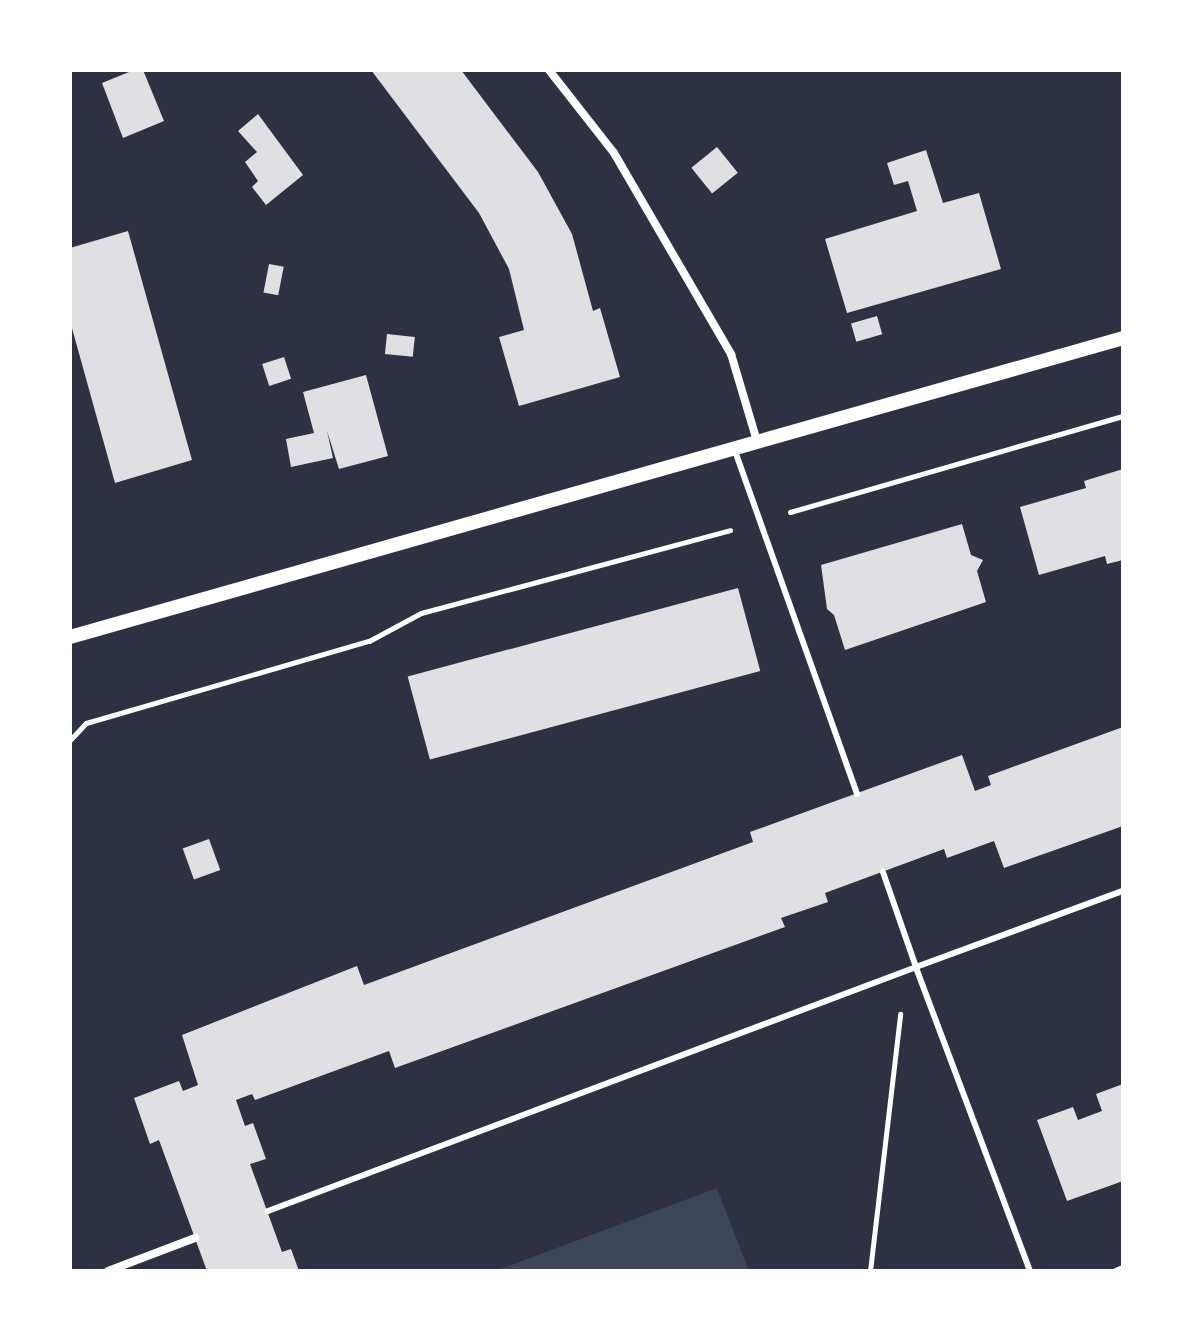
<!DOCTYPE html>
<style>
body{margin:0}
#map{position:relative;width:1193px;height:1341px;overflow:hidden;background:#2d3142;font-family:"IBM Plex Sans",sans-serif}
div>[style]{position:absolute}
.green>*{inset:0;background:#3c4559}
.building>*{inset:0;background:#e0e0e3;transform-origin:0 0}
.path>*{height:5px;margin:-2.5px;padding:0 2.5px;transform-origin:2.5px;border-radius:2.5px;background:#fff}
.service>*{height:6px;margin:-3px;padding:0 3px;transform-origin:3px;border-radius:3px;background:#fff}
.minor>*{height:8px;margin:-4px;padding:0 4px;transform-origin:4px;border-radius:4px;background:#fff}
.tertiary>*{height:14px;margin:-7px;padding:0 7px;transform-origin:7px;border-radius:7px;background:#fff}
span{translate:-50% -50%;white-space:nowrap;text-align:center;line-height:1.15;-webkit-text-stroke:8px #fff;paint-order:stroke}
.frame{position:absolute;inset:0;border:72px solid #fff;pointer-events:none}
</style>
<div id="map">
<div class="green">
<div style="clip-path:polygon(717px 1188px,749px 1271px,495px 1271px)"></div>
</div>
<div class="building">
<div style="clip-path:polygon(134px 70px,143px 70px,164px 121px,123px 138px,102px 83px)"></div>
<div style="clip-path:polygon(371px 70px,461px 70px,538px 172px,572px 234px,593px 311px,600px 308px,620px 377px,519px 406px,499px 337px,524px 330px,509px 269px,479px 213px)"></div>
<div style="clip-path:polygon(258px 114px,303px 175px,266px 205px,252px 187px,258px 181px,245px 162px,257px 152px,238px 131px)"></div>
<div style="left:717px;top:147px;width:33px;height:33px;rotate:51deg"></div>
<div style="clip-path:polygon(926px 150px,943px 203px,979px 193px,1001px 269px,847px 313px,825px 239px,917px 211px,908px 181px,894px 185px,887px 163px)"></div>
<div style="clip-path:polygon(128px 231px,192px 460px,115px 483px,70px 321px,70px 248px)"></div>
<div style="left:269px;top:264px;width:15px;height:29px;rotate:11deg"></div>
<div style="left:877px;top:316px;width:19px;height:27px;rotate:74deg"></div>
<div style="left:387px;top:334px;width:28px;height:20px;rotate:6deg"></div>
<div style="left:284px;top:357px;width:23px;height:23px;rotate:72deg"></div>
<div style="clip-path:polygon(366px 375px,388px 456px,339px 469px,327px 431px,333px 458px,291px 467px,286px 439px,314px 433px,303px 392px)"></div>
<div style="clip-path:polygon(1123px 469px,1123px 560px,1107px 564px,1105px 556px,1039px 575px,1020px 507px,1086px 488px,1084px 481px)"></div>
<div style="clip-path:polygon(962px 524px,971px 555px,983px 560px,977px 571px,986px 602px,845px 650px,834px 615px,827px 609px,821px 565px)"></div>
<div style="left:738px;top:588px;width:86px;height:342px;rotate:75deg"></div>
<div style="clip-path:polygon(1123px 727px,1123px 826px,1004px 868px,994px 841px,947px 858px,944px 849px,825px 893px,828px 902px,781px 918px,785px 927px,395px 1068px,389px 1051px,255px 1100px,252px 1094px,236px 1100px,245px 1126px,253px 1123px,266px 1159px,250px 1164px,282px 1252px,291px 1249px,299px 1271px,207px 1271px,159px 1140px,150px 1144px,134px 1098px,179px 1081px,183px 1091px,198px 1085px,182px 1035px,357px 966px,364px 985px,753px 842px,750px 832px,962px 755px,975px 791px,991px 785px,988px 776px)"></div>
<div style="left:209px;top:839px;width:33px;height:28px;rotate:70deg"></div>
<div style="clip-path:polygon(1123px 1084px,1123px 1181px,1067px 1201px,1037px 1120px,1073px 1107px,1078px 1120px,1102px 1111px,1096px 1094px)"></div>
</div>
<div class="path">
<div style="left:790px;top:512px;width:347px;rotate:-16.1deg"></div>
<div style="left:70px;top:740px;width:23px;rotate:-47deg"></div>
<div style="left:86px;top:723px;width:295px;rotate:-16.2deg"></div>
<div style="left:369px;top:641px;width:59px;rotate:-28.3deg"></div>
<div style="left:421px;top:613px;width:320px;rotate:-15deg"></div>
<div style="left:870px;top:1271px;width:259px;rotate:-83.3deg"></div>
</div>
<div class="service">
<div style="left:735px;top:451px;width:364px;rotate:70.4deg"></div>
<div style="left:268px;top:1211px;width:692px;rotate:-20.63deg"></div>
<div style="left:916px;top:967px;width:101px;rotate:-109.2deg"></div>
<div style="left:1030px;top:1271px;width:325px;rotate:-110.6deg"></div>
<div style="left:916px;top:967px;width:221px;rotate:-20.2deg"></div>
<div style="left:1116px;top:1271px;width:8px;rotate:-23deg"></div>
</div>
<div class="minor">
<div style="left:549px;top:70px;width:105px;rotate:51.9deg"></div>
<div style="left:614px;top:153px;width:233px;rotate:59.8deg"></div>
<div style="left:731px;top:354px;width:91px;rotate:73.4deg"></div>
<div style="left:108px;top:1271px;width:93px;rotate:-20.8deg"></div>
</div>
<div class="tertiary">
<div style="left:70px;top:637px;width:1095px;rotate:-15.85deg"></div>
</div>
<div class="frame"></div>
</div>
